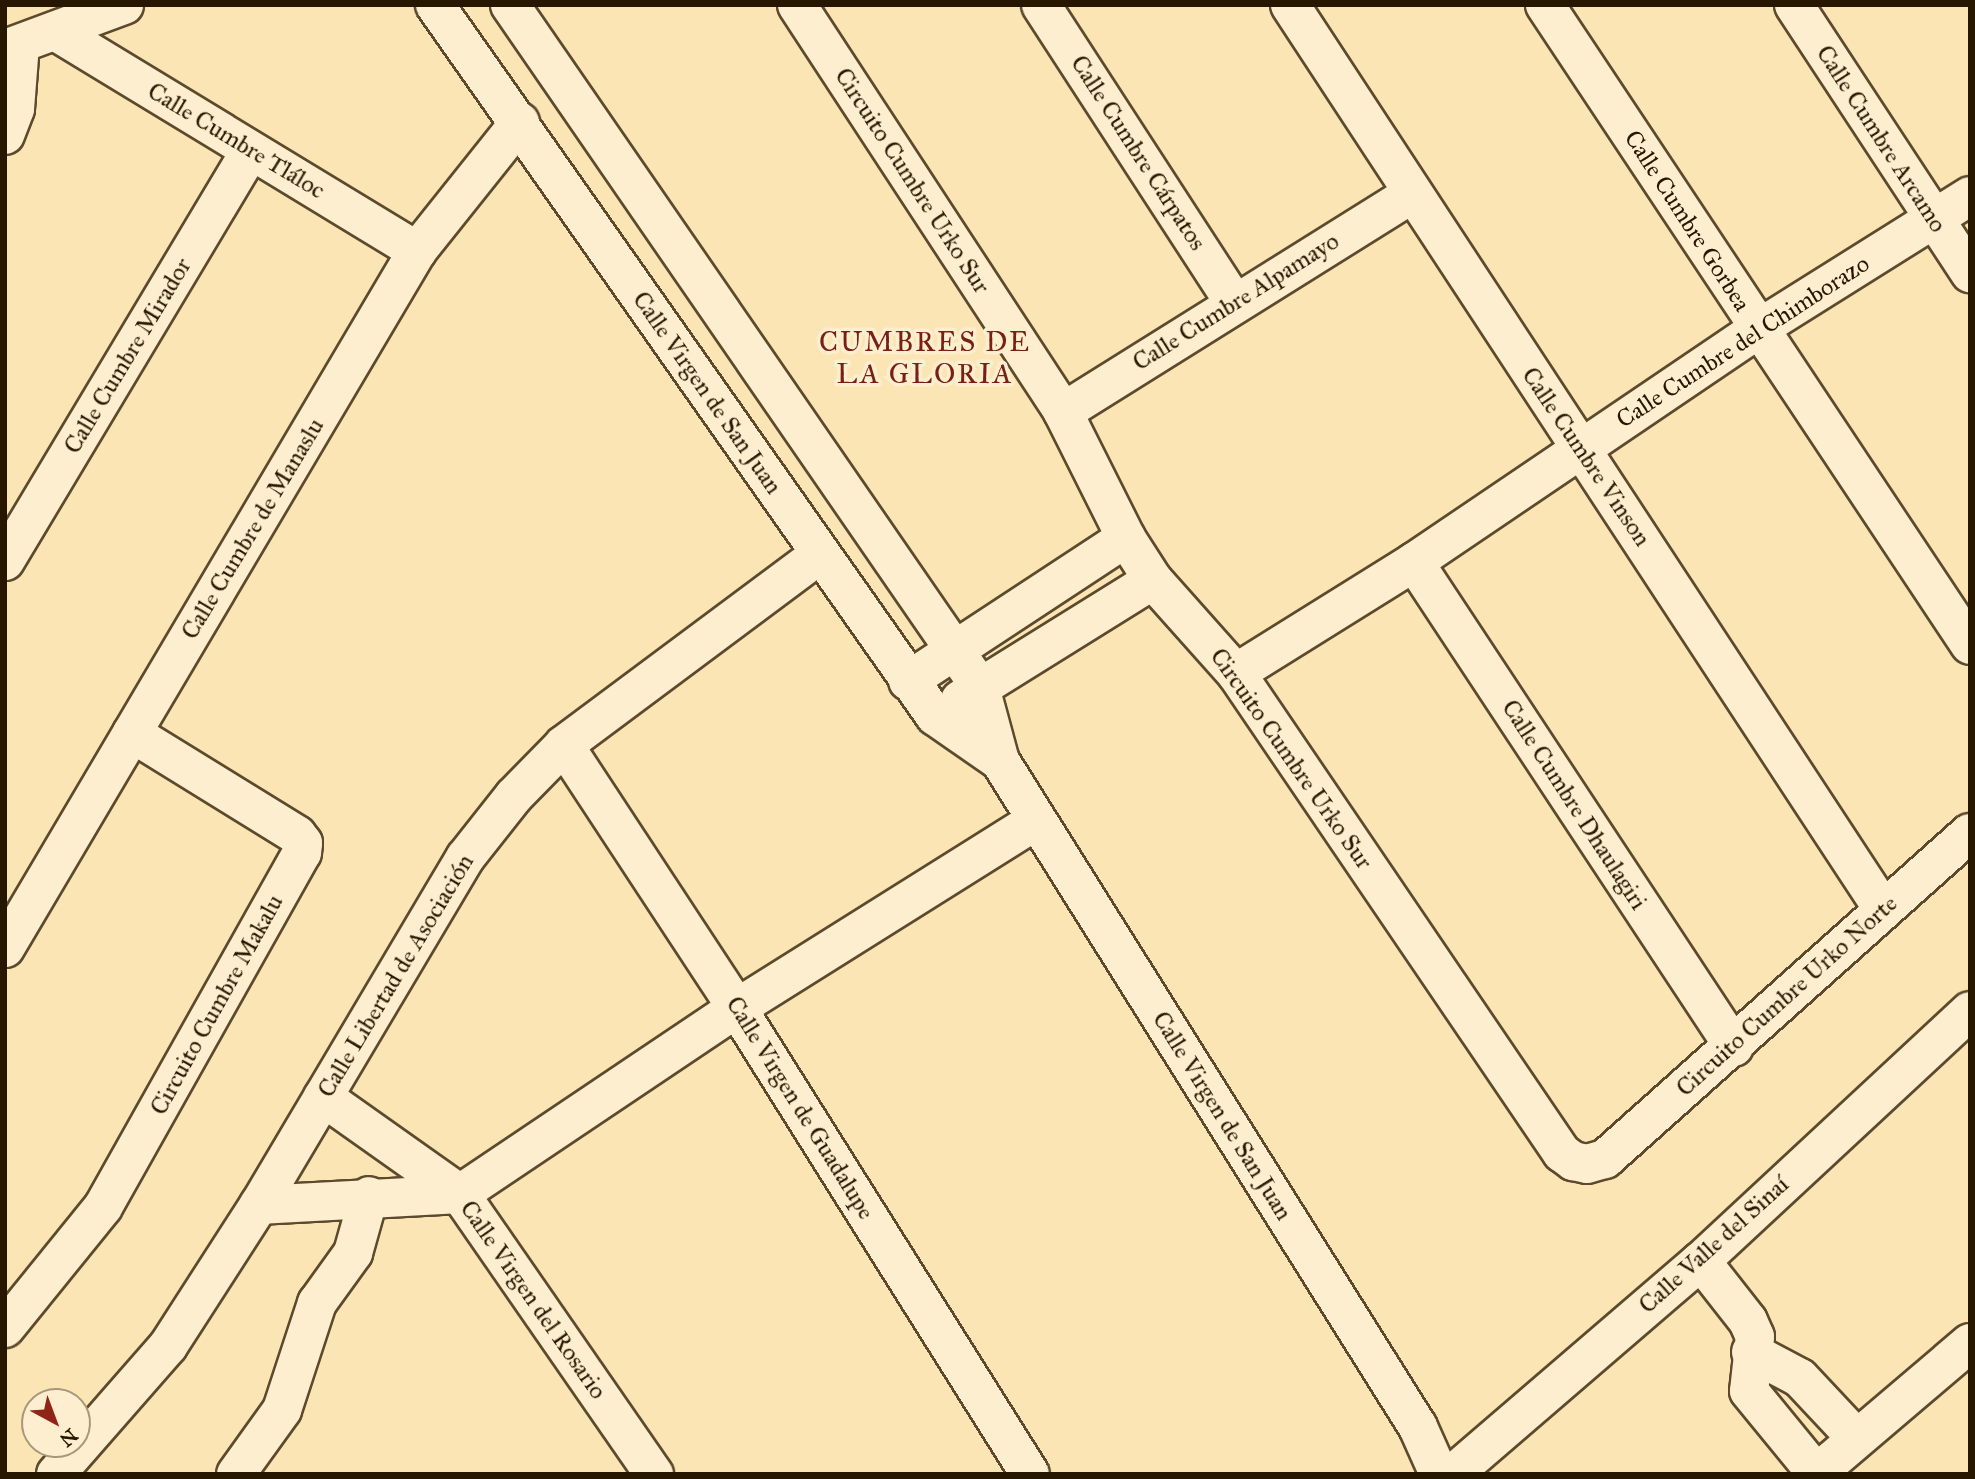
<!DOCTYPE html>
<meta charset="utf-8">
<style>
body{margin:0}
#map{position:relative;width:1975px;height:1479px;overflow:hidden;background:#fbe5b4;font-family:"IM FELL Great Primer",serif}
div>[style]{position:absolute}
.roads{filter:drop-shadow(2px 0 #5d4a2d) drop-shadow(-2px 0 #5d4a2d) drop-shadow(0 2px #5d4a2d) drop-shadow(0 -2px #5d4a2d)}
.minor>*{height:38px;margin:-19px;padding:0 19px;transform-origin:19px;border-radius:19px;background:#fceece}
span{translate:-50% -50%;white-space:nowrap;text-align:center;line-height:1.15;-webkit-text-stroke:7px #fceece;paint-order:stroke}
.street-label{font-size:24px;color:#281700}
.quarter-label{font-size:28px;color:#7a1f14;letter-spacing:2px}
.frame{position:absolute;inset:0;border:7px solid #281700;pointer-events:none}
.north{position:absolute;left:21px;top:1388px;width:70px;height:70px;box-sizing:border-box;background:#fceece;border:2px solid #a7987c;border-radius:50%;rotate:139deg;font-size:19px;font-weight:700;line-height:28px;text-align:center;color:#281700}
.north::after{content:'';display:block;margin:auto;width:24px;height:32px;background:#8f2418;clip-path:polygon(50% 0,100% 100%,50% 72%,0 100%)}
</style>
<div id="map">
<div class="roads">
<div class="minor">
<div style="left:435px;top:5px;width:869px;rotate:54.88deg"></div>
<div style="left:935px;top:716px;width:79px;rotate:34.7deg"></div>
<div style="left:510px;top:5px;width:828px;rotate:55.43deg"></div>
<div style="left:980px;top:687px;width:77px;rotate:74.9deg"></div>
<div style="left:1000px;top:761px;width:786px;rotate:57.89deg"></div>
<div style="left:1418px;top:1427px;width:51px;rotate:65.9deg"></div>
<div style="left:797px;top:5px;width:486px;rotate:56.8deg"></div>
<div style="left:1063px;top:412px;width:141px;rotate:63.4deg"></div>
<div style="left:1126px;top:538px;width:50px;rotate:57.3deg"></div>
<div style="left:1153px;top:580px;width:125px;rotate:48.3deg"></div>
<div style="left:1236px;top:673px;width:580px;rotate:55.82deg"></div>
<div style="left:1562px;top:1153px;width:14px;rotate:36deg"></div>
<div style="left:1573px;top:1161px;width:14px;rotate:12deg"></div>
<div style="left:1587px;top:1164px;width:19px;rotate:-16deg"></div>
<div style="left:1605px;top:1159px;width:489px;rotate:-41.8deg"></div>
<div style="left:1041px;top:5px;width:354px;rotate:57deg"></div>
<div style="left:1290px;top:5px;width:1081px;rotate:56.74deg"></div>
<div style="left:1545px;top:5px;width:768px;rotate:56.41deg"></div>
<div style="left:1794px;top:5px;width:321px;rotate:56.7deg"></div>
<div style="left:55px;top:31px;width:424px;rotate:31.3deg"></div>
<div style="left:5px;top:49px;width:127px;rotate:-20.3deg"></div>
<div style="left:5px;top:135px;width:28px;rotate:-69deg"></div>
<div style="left:15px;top:109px;width:65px;rotate:-85.6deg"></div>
<div style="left:1063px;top:412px;width:409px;rotate:-32deg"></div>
<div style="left:5px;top:561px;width:478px;rotate:-59.1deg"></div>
<div style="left:1414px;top:562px;width:581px;rotate:56.58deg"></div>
<div style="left:1236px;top:673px;width:210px;rotate:-31.9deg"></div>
<div style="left:1414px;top:562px;width:415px;rotate:-34.1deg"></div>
<div style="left:1758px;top:329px;width:250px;rotate:-32.1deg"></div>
<div style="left:908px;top:681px;width:261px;rotate:-33.3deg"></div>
<div style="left:960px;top:700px;width:227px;rotate:-31.9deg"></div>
<div style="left:564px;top:745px;width:315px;rotate:56.7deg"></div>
<div style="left:737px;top:1008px;width:550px;rotate:57.84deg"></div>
<div style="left:5px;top:948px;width:810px;rotate:-59.41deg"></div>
<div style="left:417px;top:251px;width:165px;rotate:-51.4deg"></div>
<div style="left:323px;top:1097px;width:168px;rotate:35.3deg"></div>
<div style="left:460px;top:1194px;width:341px;rotate:55.3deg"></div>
<div style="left:259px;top:1205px;width:201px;rotate:-3.1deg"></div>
<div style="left:460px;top:1194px;width:334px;rotate:-33.9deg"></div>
<div style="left:737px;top:1008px;width:352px;rotate:-32.1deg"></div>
<div style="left:1701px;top:1261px;width:76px;rotate:51.9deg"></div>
<div style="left:1748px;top:1321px;width:17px;rotate:66deg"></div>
<div style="left:1755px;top:1337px;width:54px;rotate:96.3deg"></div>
<div style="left:1749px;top:1391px;width:107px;rotate:50.7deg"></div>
<div style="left:5px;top:1328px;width:156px;rotate:-51deg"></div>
<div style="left:103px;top:1207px;width:406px;rotate:-60.7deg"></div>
<div style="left:302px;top:853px;width:10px;rotate:-84deg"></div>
<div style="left:303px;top:843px;width:10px;rotate:-127deg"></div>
<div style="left:297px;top:835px;width:194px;rotate:-148.3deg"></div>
<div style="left:1751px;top:1352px;width:55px;rotate:28deg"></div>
<div style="left:1800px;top:1378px;width:83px;rotate:46.9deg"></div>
<div style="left:56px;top:1474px;width:170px;rotate:-48.8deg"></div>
<div style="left:168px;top:1346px;width:168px;rotate:-57.2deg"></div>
<div style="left:259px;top:1205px;width:404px;rotate:-59.3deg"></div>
<div style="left:465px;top:858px;width:79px;rotate:-51.7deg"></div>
<div style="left:514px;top:796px;width:71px;rotate:-45.6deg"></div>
<div style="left:564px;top:745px;width:318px;rotate:-36.7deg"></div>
<div style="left:236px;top:1474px;width:79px;rotate:-54.3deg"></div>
<div style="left:282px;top:1410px;width:113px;rotate:-71.9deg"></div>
<div style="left:317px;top:1303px;width:62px;rotate:-54.2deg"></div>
<div style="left:353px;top:1253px;width:59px;rotate:-74.3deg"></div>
<div style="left:1453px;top:1474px;width:327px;rotate:-40.7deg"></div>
<div style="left:1701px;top:1261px;width:367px;rotate:-42.9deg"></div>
<div style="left:1816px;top:1474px;width:202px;rotate:-40.4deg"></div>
</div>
</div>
<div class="street-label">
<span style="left:1881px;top:139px;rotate:57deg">Calle Cumbre Arcamo</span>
<span style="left:236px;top:141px;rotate:31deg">Calle Cumbre Tláloc</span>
<span style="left:1138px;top:153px;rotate:57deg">Calle Cumbre Cárpatos</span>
<span style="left:912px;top:181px;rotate:57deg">Circuito Cumbre Urko Sur</span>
<span style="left:1687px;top:221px;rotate:57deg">Calle Cumbre Gorbea</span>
<span style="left:1236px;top:302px;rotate:-32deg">Calle Cumbre Alpamayo</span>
<span style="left:1743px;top:342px;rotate:-33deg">Calle Cumbre del Chimborazo</span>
<span style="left:128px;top:356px;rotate:-59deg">Calle Cumbre Mirador</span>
<span style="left:707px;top:393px;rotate:55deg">Calle Virgen de San Juan</span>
<span style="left:1586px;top:457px;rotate:56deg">Calle Cumbre Vinson</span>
<span style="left:253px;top:529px;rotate:-59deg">Calle Cumbre de Manaslu</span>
<span style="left:1291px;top:759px;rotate:55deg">Circuito Cumbre Urko Sur</span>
<span style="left:1574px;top:805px;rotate:57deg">Calle Cumbre Dhaulagiri</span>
<span style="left:396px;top:976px;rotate:-59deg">Calle Libertad de Asociación</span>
<span style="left:1787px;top:996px;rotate:-42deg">Circuito Cumbre Urko Norte</span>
<span style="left:217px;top:1005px;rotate:-61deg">Circuito Cumbre Makalu</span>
<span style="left:800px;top:1108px;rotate:58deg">Calle Virgen de Guadalupe</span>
<span style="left:1222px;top:1116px;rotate:58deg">Calle Virgen de San Juan</span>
<span style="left:1714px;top:1245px;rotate:-42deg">Calle Valle del Sinaí</span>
<span style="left:533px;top:1300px;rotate:55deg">Calle Virgen del Rosario</span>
</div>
<div class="quarter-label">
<span style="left:925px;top:358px">CUMBRES DE<br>LA GLORIA</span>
</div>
<div class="frame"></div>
<div class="north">N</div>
</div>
